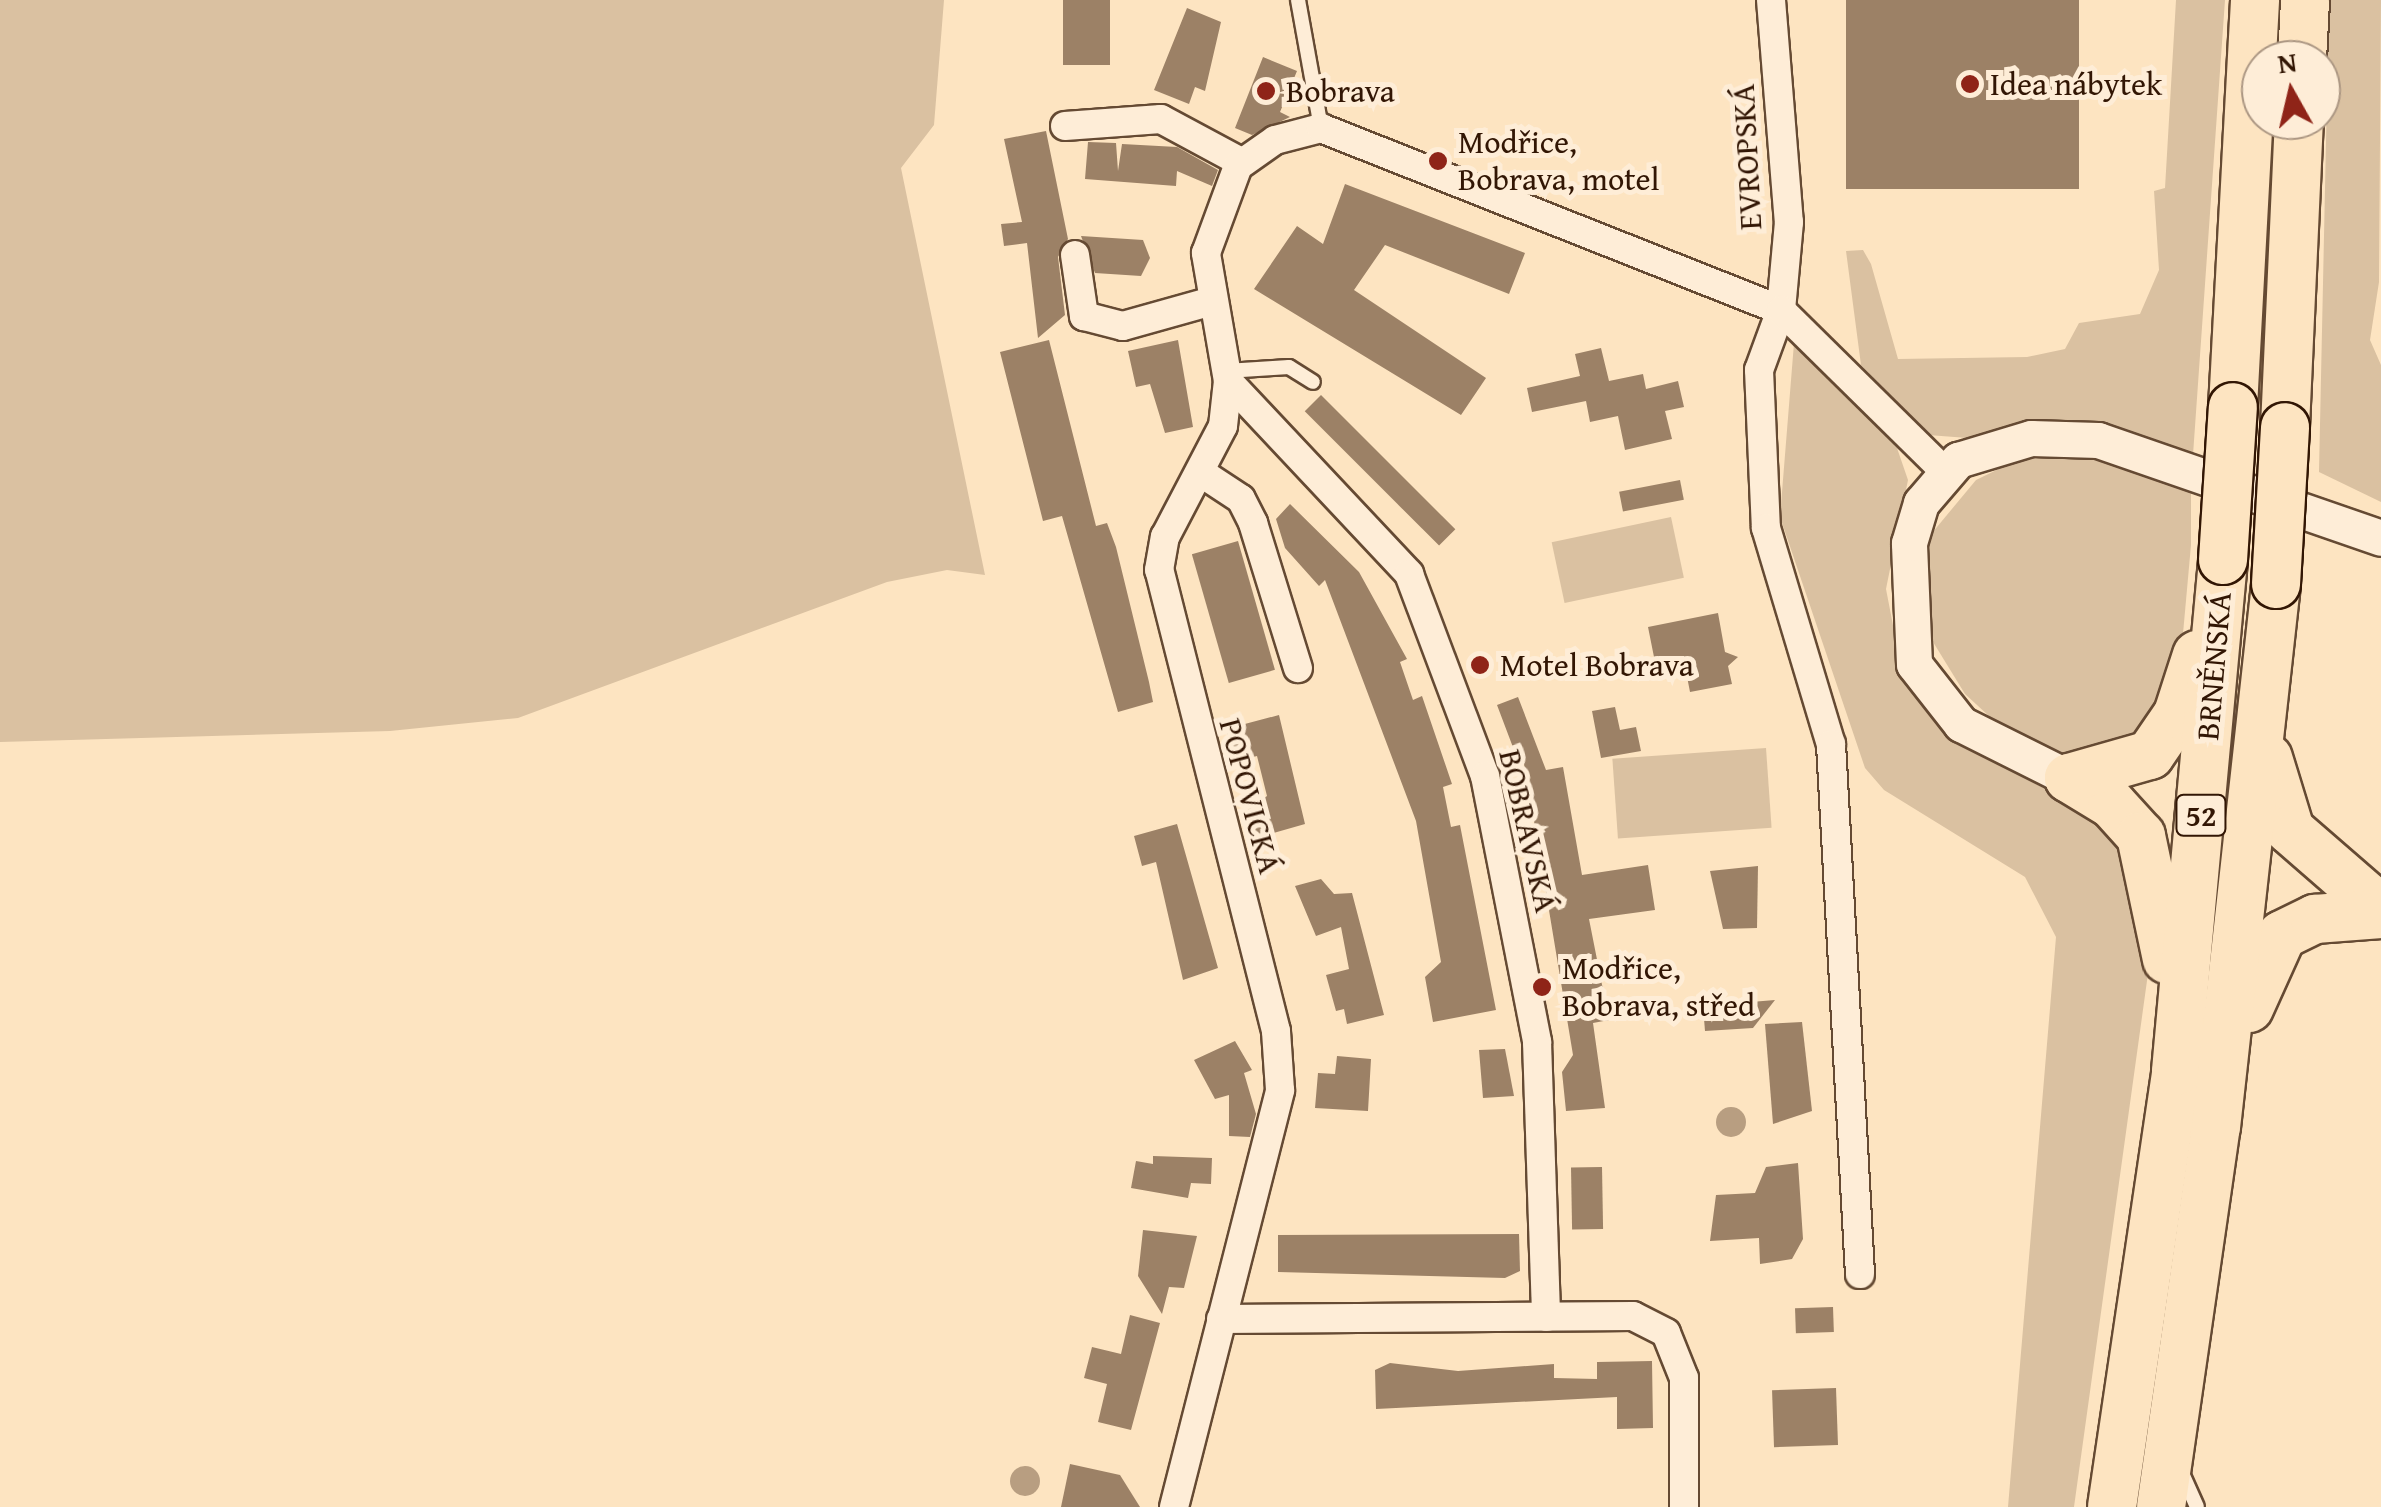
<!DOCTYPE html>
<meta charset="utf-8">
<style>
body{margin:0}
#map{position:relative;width:2381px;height:1507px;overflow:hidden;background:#fde4c1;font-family:"Gentium Book Plus",serif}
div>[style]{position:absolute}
.green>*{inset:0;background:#dac1a1;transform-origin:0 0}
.water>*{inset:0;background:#b89e81}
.round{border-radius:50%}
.building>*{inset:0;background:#9c8166;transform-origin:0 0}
.roads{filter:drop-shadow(2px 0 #654a33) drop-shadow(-2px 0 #654a33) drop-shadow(0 2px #654a33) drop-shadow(0 -2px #654a33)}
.service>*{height:14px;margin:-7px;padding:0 7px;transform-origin:7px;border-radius:7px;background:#feedd7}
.minor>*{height:28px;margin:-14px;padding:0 14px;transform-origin:14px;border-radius:14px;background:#feedd7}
.tertiary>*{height:35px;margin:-17.5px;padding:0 17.5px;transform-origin:17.5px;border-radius:17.5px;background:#feedd7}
.trunk>*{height:48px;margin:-24px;padding:0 24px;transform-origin:24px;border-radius:24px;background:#fde4c1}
.bridges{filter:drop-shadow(2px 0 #321604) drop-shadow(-2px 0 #321604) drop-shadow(0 2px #321604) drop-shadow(0 -2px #321604)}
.trunk-bridge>*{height:48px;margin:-24px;padding:0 24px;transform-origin:24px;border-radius:24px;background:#fde4c1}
.dots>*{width:28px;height:28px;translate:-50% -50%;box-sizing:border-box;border:5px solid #feedd7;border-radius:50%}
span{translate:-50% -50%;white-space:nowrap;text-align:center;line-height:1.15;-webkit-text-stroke:10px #feedd7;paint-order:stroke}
.shield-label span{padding:2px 8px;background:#feedd7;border:2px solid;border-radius:8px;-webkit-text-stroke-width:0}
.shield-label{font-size:30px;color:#321604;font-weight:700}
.poi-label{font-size:32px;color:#321604}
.left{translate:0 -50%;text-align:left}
.street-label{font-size:32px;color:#321604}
.north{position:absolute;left:2241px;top:40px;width:100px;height:100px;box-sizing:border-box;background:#feedd7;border:2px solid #ac9783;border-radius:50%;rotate:352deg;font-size:28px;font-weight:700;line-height:40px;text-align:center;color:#321604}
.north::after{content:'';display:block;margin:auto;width:35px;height:45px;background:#8f2418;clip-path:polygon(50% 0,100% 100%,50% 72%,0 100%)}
</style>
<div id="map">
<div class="green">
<div style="clip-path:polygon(0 0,944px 0,934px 125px,901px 168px,985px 575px,947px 570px,887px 582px,518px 718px,390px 731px,0 742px)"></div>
<div style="clip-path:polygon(2176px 0,2225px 0,2193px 455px,1928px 435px,1861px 365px,1846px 251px,1863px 250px,1871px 264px,1898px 359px,2027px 357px,2065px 349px,2079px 323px,2140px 314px,2159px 270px,2154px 191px,2165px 188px)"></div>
<div style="clip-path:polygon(2329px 0,2381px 0,2379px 282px,2370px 340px,2381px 365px,2381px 502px,2319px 472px)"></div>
<div style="clip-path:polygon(1794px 343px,1897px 448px,1908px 480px,1886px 589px,1897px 646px,1968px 746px,2117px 829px,2151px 952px,2074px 1507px,2008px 1507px,2056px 937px,2025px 877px,1884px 790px,1865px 768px,1780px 517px)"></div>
<div style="clip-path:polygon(2075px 454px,2191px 481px,2191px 545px,2178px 689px,2150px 741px,2069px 761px,2002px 728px,1965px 694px,1922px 624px,1922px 587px,1927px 539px,1976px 480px,2015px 461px)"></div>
<div style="left:1671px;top:517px;width:62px;height:122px;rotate:78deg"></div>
<div style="left:1766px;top:748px;width:80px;height:154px;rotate:86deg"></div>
</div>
<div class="water">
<div class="round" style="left:1716px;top:1107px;width:30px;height:30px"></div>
<div class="round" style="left:1010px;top:1466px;width:30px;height:30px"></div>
</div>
<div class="building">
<div style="left:1063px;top:0;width:47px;height:65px"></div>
<div style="left:1846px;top:0;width:233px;height:189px"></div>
<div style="clip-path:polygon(1187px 8px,1221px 22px,1205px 91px,1195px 87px,1189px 104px,1154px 90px)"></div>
<div style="clip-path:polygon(1263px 57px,1297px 71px,1280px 112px,1290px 117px,1252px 135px,1235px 128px)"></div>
<div style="clip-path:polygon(1046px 131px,1068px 239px,1058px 257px,1065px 315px,1038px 338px,1027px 243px,1004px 246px,1001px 224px,1022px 222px,1004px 139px)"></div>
<div style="clip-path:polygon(1088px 142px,1116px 143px,1118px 171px,1122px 144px,1177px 147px,1218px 170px,1212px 186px,1177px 171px,1176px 186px,1085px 179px)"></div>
<div style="clip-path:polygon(1345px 184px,1525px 253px,1509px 294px,1385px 245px,1354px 290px,1486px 378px,1461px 415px,1254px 289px,1297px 226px,1323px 244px)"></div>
<div style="clip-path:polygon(1081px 236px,1143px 240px,1150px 258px,1141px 276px,1095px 273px)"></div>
<div style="clip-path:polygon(1049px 340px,1096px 526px,1107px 523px,1116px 547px,1149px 682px,1153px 702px,1118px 712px,1062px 516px,1043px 521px,1000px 352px)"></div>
<div style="clip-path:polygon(1178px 340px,1193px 427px,1165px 433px,1150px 384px,1136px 387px,1128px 351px)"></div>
<div style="clip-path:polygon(1601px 348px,1609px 381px,1643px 374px,1646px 389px,1678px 381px,1684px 407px,1665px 411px,1672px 439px,1625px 450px,1618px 416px,1590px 422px,1586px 401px,1532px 412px,1527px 388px,1580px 376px,1575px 354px)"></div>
<div style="left:1321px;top:395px;width:190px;height:23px;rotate:45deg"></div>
<div style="left:1680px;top:480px;width:20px;height:62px;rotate:79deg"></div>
<div style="clip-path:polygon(1290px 504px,1359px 572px,1407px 659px,1400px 662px,1413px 700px,1422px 696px,1452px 784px,1443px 787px,1451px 827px,1460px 825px,1496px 1010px,1433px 1022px,1425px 977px,1441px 962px,1416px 821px,1325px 580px,1319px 586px,1285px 548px,1276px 519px)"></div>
<div style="left:1238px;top:541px;width:134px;height:48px;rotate:74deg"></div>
<div style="clip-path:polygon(1718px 613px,1725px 652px,1738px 657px,1728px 666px,1732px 684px,1690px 692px,1683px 656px,1655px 662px,1648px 627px)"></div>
<div style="clip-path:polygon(1518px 697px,1546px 770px,1563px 767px,1582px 875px,1648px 865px,1655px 910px,1589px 919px,1609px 1020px,1593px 1023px,1605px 1108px,1566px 1111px,1562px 1072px,1573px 1055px,1542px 868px,1521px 747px,1514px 750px,1497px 705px)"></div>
<div style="clip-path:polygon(1615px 707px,1620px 730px,1636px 727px,1641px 751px,1601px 758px,1592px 711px)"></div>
<div style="clip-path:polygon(1279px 715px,1305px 824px,1252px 839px,1245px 812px,1267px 796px,1257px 756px,1234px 762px,1226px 729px)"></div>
<div style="clip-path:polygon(1177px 824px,1218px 968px,1183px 980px,1156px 862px,1142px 866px,1134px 836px)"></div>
<div style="clip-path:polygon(1758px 866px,1757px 928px,1723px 929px,1710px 871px)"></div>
<div style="clip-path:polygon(1321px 879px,1334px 894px,1352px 893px,1384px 1015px,1347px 1024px,1344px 1009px,1336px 1011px,1326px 975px,1349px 969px,1341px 927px,1316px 936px,1295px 886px)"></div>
<div style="clip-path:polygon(1775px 1000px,1753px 1028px,1705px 1031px,1703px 1006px)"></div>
<div style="clip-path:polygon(1802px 1022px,1812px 1111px,1773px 1124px,1765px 1024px)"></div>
<div style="clip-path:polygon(1235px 1041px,1252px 1070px,1244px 1073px,1256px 1114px,1250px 1137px,1229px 1136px,1229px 1095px,1215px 1099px,1194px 1060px)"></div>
<div style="clip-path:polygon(1505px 1049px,1514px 1096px,1483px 1098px,1479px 1050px)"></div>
<div style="clip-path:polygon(1337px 1056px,1371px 1059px,1368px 1111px,1315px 1108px,1318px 1073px,1335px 1074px)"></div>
<div style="clip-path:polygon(1153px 1156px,1212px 1158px,1211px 1184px,1191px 1183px,1188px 1198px,1131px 1188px,1136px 1161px,1153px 1164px)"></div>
<div style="clip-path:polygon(1798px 1163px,1803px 1239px,1792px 1259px,1760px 1264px,1759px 1238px,1710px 1241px,1716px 1195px,1755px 1193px,1766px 1167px)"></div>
<div style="left:1602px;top:1167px;width:62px;height:31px;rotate:89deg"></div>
<div style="clip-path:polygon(1143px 1230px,1197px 1236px,1184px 1288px,1169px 1287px,1162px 1314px,1138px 1276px)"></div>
<div style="clip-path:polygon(1519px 1234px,1520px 1271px,1505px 1278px,1278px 1272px,1278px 1235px)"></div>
<div style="left:1833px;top:1307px;width:25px;height:38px;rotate:88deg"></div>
<div style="clip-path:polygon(1130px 1315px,1160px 1323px,1131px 1430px,1098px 1422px,1107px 1384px,1084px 1378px,1092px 1347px,1121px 1354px)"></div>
<div style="clip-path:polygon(1652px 1361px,1653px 1428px,1617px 1429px,1617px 1397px,1376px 1409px,1375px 1370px,1390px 1363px,1458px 1371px,1554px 1364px,1554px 1378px,1597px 1379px,1597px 1362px)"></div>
<div style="left:1836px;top:1388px;width:57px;height:64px;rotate:88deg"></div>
<div style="clip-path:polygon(1070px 1464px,1120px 1475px,1140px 1507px,1061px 1507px)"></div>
</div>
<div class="roads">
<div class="service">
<div style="left:1298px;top:0;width:130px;rotate:79.8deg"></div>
<div style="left:1226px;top:371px;width:63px;rotate:-3.6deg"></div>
<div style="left:1289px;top:367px;width:28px;rotate:32deg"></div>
<div style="left:2181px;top:1471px;width:39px;rotate:66deg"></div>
</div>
<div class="minor">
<div style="left:1771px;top:0;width:223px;rotate:85.4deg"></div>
<div style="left:1789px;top:222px;width:88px;rotate:95.2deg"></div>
<div style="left:1781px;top:310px;width:64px;rotate:110.1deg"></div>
<div style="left:1759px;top:370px;width:158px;rotate:87.5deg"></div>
<div style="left:1766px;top:528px;width:226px;rotate:73.3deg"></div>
<div style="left:1831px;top:744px;width:531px;rotate:86.87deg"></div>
<div style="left:1065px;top:126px;width:96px;rotate:-4.2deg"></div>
<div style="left:1161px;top:119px;width:91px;rotate:28.3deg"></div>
<div style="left:1075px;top:255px;width:62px;rotate:81.6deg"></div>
<div style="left:1084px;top:316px;width:40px;rotate:14.4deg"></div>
<div style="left:1123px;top:326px;width:89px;rotate:-15.6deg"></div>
<div style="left:1228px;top:381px;width:265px;rotate:46.8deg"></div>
<div style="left:1409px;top:574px;width:216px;rotate:69.4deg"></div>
<div style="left:1485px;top:776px;width:271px;rotate:78.9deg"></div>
<div style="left:1537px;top:1042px;width:275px;rotate:88.1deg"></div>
<div style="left:1203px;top:474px;width:45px;rotate:33.3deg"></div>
<div style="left:1241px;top:499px;width:27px;rotate:63deg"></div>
<div style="left:1253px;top:523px;width:152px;rotate:72.8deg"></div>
<div style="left:1221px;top:1319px;width:412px;rotate:-0.4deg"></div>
<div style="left:1633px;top:1316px;width:37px;rotate:27deg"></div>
<div style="left:1666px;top:1333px;width:48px;rotate:68.2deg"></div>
<div style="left:1684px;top:1378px;width:129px;rotate:90deg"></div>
<div style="left:1174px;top:1507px;width:430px;rotate:-75.7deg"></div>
<div style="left:1280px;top:1090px;width:59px;rotate:-93.9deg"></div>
<div style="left:1276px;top:1031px;width:476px;rotate:-104.2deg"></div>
<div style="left:1159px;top:570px;width:34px;rotate:-80deg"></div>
<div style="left:1165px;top:537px;width:125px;rotate:-62.4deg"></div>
<div style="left:1223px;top:426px;width:45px;rotate:-83.7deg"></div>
<div style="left:1228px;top:381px;width:130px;rotate:-99.8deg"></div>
<div style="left:1206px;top:253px;width:93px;rotate:-69.8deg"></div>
<div style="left:1238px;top:166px;width:45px;rotate:-35.1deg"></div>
<div style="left:1275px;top:140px;width:48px;rotate:-14.6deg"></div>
<div style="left:1321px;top:128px;width:495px;rotate:21.6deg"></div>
<div style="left:1781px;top:310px;width:229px;rotate:44.6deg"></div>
</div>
<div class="tertiary">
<div style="left:2069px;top:778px;width:121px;rotate:-153.4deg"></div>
<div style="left:1961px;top:724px;width:76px;rotate:-128.1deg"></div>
<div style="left:1914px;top:664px;width:121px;rotate:-92.4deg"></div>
<div style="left:1909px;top:543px;width:42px;rotate:-73.3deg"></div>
<div style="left:1921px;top:503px;width:57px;rotate:-49.3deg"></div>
<div style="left:1958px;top:460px;width:76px;rotate:-16.8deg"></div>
<div style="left:2031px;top:438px;width:67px;rotate:1.7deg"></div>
<div style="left:2098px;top:440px;width:299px;rotate:19.1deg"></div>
</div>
<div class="trunk">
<div style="left:2302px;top:60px;width:60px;rotate:-87.1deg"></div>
<div style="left:2233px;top:407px;width:408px;rotate:-86.9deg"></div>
<div style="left:2285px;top:427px;width:307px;rotate:-87.4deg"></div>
<div style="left:2268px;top:758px;width:75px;rotate:73deg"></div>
<div style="left:2290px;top:830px;width:121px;rotate:41deg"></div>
<div style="left:2069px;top:778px;width:50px;rotate:31.2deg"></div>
<div style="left:2112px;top:804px;width:43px;rotate:47.8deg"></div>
<div style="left:2141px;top:836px;width:126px;rotate:78.1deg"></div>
<div style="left:2069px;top:778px;width:84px;rotate:-15.9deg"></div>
<div style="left:2150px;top:755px;width:50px;rotate:-55.7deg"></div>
<div style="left:2178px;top:714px;width:62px;rotate:-72.1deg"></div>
<div style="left:2249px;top:1008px;width:80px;rotate:-65.7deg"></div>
<div style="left:2282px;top:935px;width:37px;rotate:-26deg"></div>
<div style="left:2315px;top:919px;width:66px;rotate:-4.3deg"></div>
<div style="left:2112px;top:1507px;width:441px;rotate:-81.6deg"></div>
<div style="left:2176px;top:1071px;width:513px;rotate:-84.74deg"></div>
<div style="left:2161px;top:1507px;width:384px;rotate:-81.8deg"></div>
<div style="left:2216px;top:1127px;width:546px;rotate:-83.69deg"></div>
</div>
</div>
<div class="bridges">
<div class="trunk-bridge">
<div style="left:2223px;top:560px;width:153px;rotate:-86.3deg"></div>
<div style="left:2276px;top:584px;width:157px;rotate:-86.7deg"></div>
</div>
</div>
<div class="dots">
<div style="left:1970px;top:84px;background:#8f2418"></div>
<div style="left:1266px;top:91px;background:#8f2418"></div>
<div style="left:1438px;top:161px;background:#8f2418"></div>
<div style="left:1480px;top:665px;background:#8f2418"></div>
<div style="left:1542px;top:987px;background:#8f2418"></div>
</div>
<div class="shield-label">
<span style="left:2201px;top:815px">52</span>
</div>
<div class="poi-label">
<span class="left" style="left:1990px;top:84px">Idea nábytek</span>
<span class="left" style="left:1286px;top:91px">Bobrava</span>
<span class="left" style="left:1458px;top:161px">Modřice,<br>Bobrava, motel</span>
<span class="left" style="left:1500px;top:665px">Motel Bobrava</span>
<span class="left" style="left:1562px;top:987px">Modřice,<br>Bobrava, střed</span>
</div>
<div class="street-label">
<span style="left:1747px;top:157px;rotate:-93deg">EVROPSKÁ</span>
<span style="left:2214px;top:666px;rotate:-85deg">BRNĚNSKÁ</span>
<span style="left:1250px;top:796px;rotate:75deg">POPOVICKÁ</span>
<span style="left:1528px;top:831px;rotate:77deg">BOBRAVSKÁ</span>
</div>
<div class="north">N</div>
</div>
